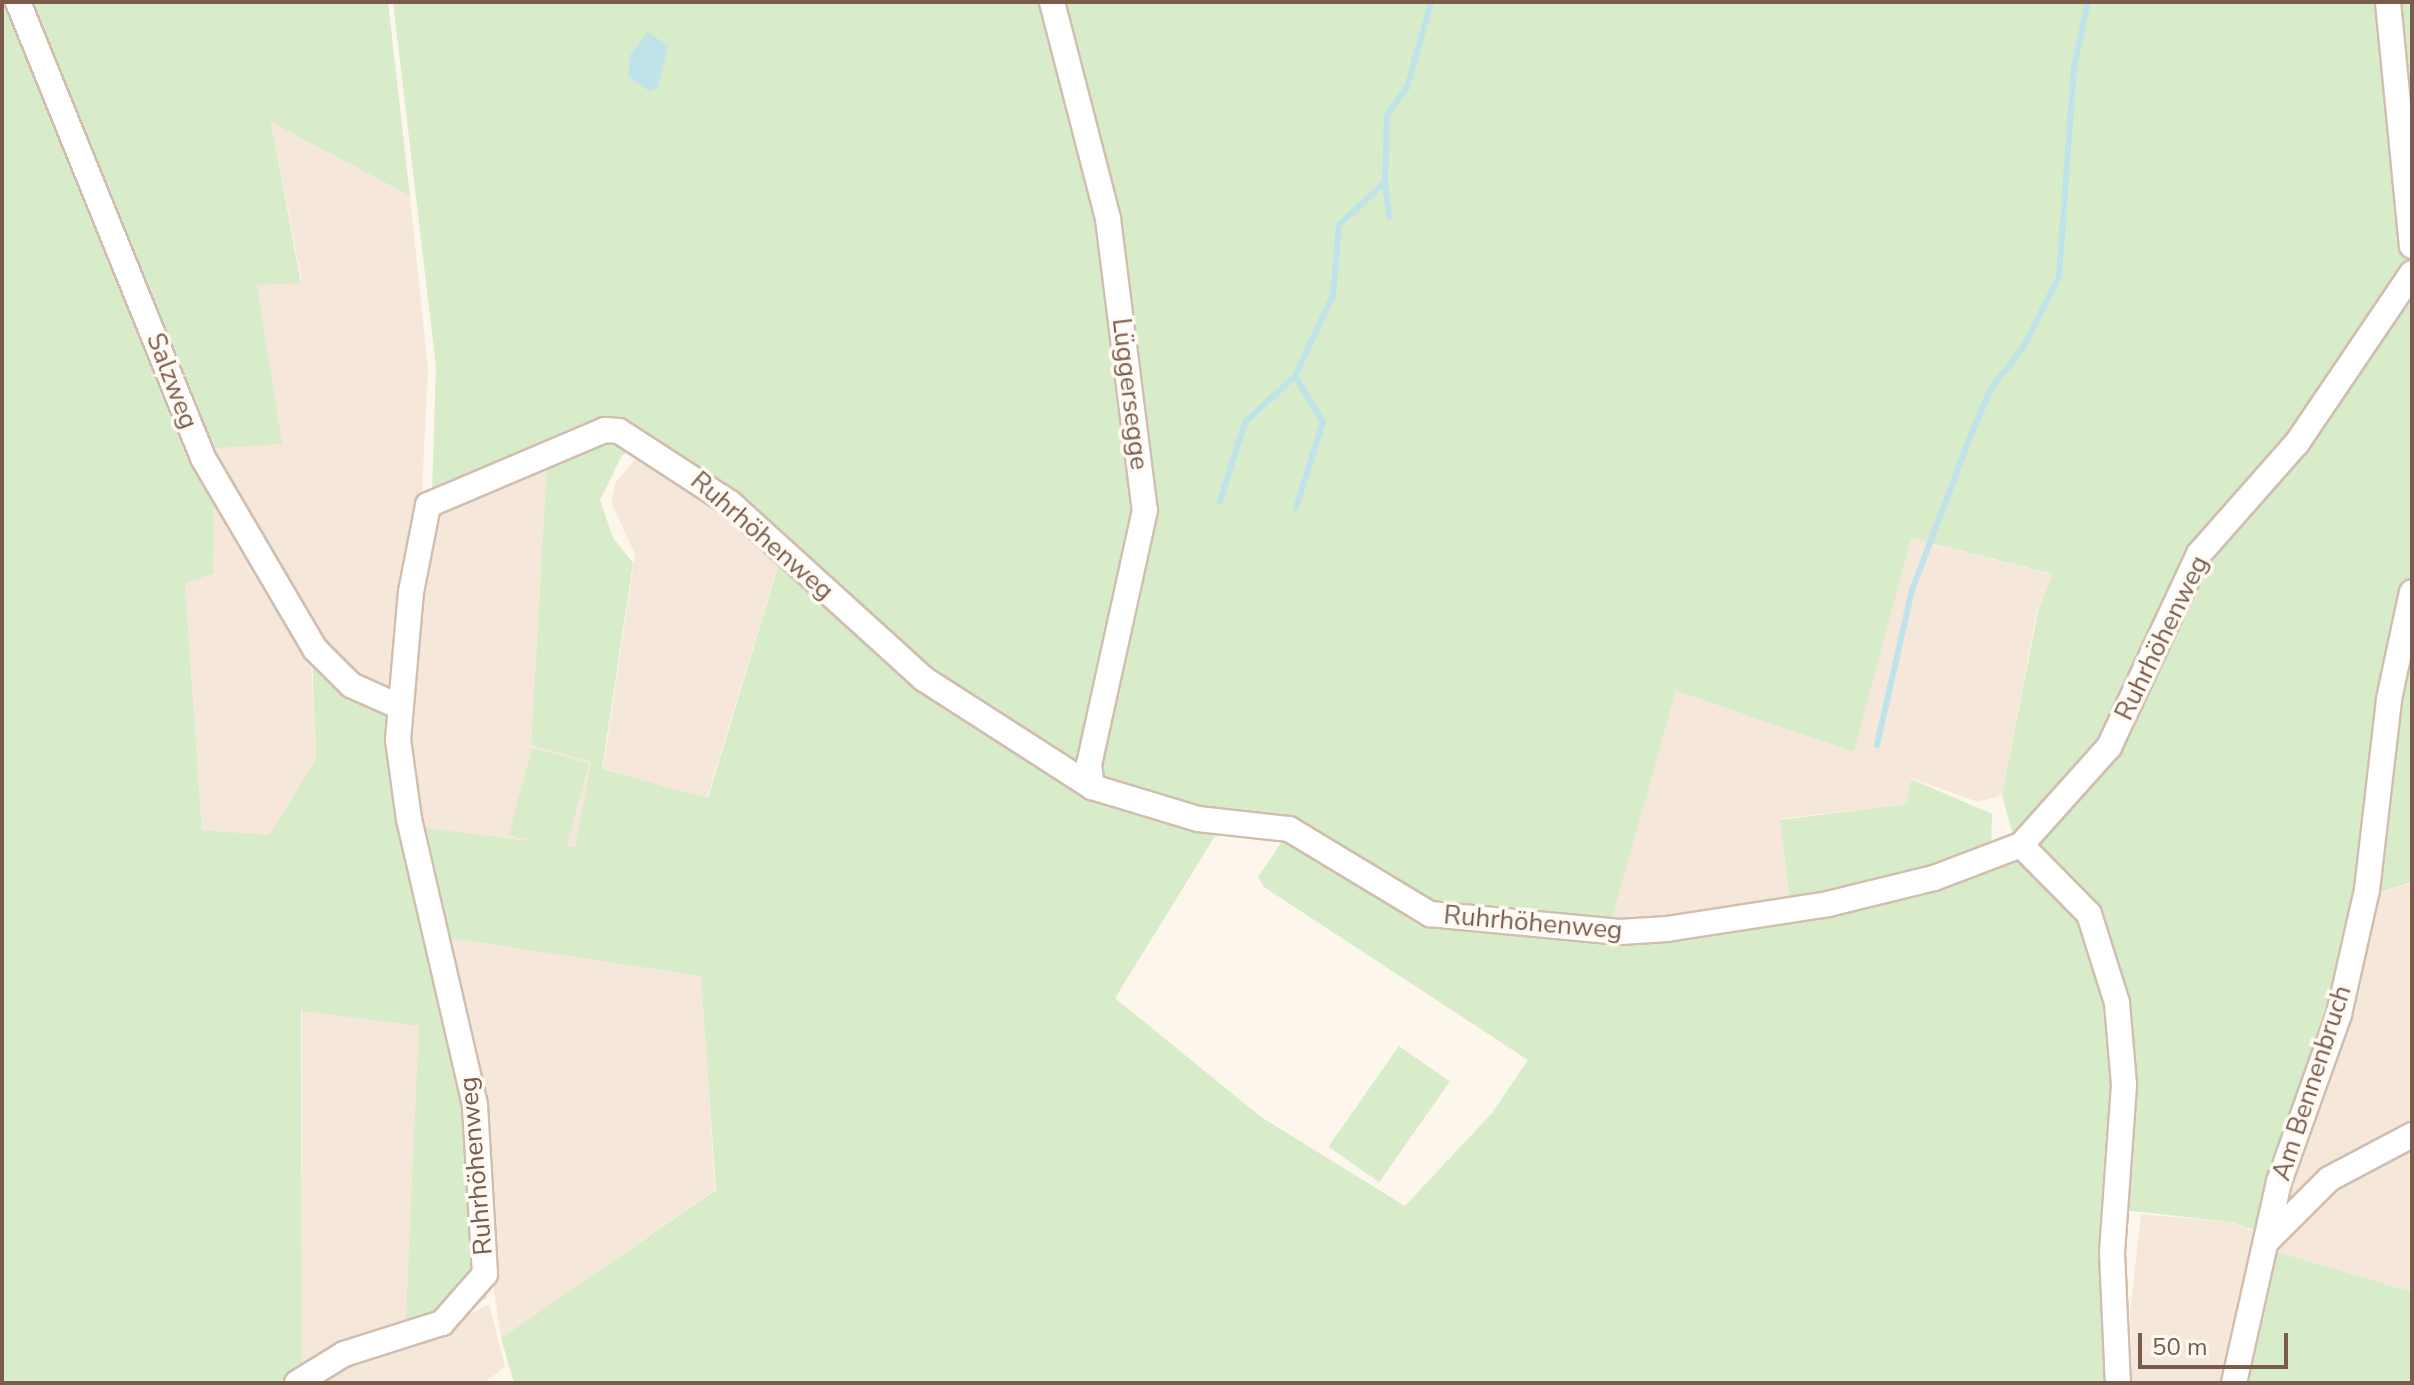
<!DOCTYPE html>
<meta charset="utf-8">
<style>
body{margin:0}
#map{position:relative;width:2414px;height:1385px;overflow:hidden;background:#fdf6ec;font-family:"Nunito Sans",sans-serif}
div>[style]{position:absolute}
.residential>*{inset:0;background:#f5e8da}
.green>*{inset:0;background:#d8ecc9;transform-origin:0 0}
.water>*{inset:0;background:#bfe3e8}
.stream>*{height:6px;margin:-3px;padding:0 3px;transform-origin:3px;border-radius:3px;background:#bfe3e8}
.roads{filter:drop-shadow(2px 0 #d1beb0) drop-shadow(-2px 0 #d1beb0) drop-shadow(0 2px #d1beb0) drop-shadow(0 -2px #d1beb0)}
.minor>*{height:24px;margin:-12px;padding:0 12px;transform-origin:12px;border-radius:12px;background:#fff}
span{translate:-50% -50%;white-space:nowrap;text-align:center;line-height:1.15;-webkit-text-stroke:7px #fffaf3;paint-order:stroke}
.street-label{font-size:26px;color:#7a5c4d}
.frame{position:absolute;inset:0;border:4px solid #7a5c4d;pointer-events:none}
.scale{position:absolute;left:2138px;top:1333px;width:150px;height:36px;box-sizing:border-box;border:4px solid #7a5c4d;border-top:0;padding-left:10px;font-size:24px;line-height:28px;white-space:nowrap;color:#7a5c4d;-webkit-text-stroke:6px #fffaf3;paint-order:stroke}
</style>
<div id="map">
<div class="residential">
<div style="clip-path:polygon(271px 122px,410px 196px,428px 369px,421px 510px,395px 699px,316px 647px,202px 448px,257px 284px,302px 282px)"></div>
<div style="clip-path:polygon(645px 448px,781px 556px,707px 798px,603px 769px,635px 554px,611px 502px,616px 482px)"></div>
<div style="clip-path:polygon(547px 461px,531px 745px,591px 762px,575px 847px,414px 826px,404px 710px,432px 519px)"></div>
<div style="clip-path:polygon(215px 490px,311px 653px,316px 761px,269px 836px,202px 830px,185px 582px,213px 574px)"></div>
<div style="clip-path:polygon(1910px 538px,2054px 575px,2037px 611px,2002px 795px,1978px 802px,1911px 778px,1908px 804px,1780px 819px,1790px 901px,1609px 928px,1675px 691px,1854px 752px)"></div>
<div style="clip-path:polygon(2412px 883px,2412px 1292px,2268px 1249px,2372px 895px)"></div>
<div style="clip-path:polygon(442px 937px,702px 976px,715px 1190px,501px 1338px)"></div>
<div style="clip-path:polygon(302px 1011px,420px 1026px,405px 1336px,302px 1374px)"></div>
<div style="clip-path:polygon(2141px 1214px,2230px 1222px,2262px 1234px,2229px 1383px,2132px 1383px,2130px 1313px)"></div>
<div style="clip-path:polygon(489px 1304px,505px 1367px,483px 1383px,303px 1383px,361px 1349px,432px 1335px)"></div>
</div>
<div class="green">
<div style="clip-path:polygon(2px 2px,13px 2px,215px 490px,213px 574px,185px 583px,202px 830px,269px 835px,316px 760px,312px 654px,398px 711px,451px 1008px,487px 1298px,405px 1336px,419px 1026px,301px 1011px,302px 1374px,295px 1383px,2px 1383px)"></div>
<div style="clip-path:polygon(21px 2px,388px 2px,410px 196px,271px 122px,301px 283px,257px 285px,282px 444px,201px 449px)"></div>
<div style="clip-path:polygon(393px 2px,1050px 2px,1067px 56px,1055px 2px,2385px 2px,2412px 283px,2412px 882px,2371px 895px,2262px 1233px,2231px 1222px,2123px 1210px,2118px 1383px,514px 1383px,501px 1338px,716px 1190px,701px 976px,442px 937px,414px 826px,575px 847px,591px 762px,531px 745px,547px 461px,580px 445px,608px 432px,637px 443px,621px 457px,600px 500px,613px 538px,633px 563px,602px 769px,708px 798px,781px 557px,921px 684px,1003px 741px,1089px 793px,1217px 833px,1115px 998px,1261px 1117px,1405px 1206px,1492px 1113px,1528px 1060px,1264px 887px,1258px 877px,1285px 837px,1326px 854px,1415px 914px,1621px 936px,1828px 907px,1996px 860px,2041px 830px,2112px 749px,2204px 557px,2244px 513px,2238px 504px,2194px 552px,2106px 746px,2016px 846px,2002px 795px,2038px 611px,2053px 574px,1911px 538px,1854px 752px,1676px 691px,1609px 928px,1418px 907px,1304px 830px,1202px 817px,1102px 788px,1009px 735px,926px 676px,699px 472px,640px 435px,606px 426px,432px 495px,436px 367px)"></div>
<div style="clip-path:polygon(2390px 2px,2412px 2px,2412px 214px)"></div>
<div style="left:532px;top:748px;width:59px;height:90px;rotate:15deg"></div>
<div style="clip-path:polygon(1911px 779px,1992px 814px,1991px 855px,1790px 901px,1780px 820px,1907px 804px)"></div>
<div style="left:1399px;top:1046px;width:62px;height:123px;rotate:35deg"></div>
<div style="clip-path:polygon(2268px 1249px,2412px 1292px,2412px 1383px,2241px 1383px)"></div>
</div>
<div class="water">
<div style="clip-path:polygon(648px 32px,668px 46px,658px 88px,649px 91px,628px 77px,630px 55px)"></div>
</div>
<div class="stream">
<div style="left:1385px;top:182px;width:35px;rotate:83deg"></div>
<div style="left:1295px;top:376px;width:54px;rotate:58.7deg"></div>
<div style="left:1323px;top:422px;width:90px;rotate:107.4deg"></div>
<div style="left:1220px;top:501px;width:83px;rotate:-72.4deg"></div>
<div style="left:1245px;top:422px;width:68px;rotate:-42.6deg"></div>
<div style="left:1295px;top:376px;width:89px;rotate:-64.9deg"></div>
<div style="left:1333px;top:295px;width:70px;rotate:-85.1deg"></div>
<div style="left:1339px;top:225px;width:63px;rotate:-43.1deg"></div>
<div style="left:1385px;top:182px;width:67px;rotate:-88.3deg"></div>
<div style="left:1387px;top:115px;width:34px;rotate:-54deg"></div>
<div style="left:1407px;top:87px;width:88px;rotate:-74.2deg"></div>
<div style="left:1877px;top:745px;width:159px;rotate:-77.3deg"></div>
<div style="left:1912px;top:590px;width:160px;rotate:-69.2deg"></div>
<div style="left:1969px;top:440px;width:54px;rotate:-67.2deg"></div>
<div style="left:1990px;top:390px;width:56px;rotate:-52.3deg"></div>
<div style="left:2024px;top:346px;width:77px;rotate:-63.1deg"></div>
<div style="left:2059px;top:277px;width:211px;rotate:-85.9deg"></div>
<div style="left:2074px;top:67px;width:66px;rotate:-77.8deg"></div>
</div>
<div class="roads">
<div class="minor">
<div style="left:18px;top:2px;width:492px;rotate:67.9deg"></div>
<div style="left:203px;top:458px;width:221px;rotate:59.6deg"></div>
<div style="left:315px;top:649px;width:51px;rotate:45deg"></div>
<div style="left:351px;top:685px;width:54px;rotate:24.2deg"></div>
<div style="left:1052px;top:2px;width:224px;rotate:75.5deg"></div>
<div style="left:1108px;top:219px;width:293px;rotate:82.8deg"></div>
<div style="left:1145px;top:510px;width:260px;rotate:102.4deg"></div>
<div style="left:1089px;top:764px;width:23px;rotate:83deg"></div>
<div style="left:2388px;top:2px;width:245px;rotate:84.4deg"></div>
<div style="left:2021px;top:845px;width:97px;rotate:45.4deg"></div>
<div style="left:2089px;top:914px;width:93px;rotate:72.5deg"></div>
<div style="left:2117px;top:1003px;width:82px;rotate:85.1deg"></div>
<div style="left:2124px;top:1085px;width:168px;rotate:94.1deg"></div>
<div style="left:2112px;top:1253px;width:130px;rotate:87.4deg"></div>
<div style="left:2268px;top:1240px;width:86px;rotate:-45deg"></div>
<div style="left:2329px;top:1179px;width:94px;rotate:-27.9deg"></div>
<div style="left:297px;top:1383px;width:55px;rotate:-31.7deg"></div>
<div style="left:344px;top:1354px;width:103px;rotate:-17.6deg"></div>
<div style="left:442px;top:1323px;width:65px;rotate:-48.7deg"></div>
<div style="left:485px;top:1274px;width:169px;rotate:-93.4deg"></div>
<div style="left:475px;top:1105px;width:294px;rotate:-103deg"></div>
<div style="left:409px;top:819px;width:80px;rotate:-97.9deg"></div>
<div style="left:398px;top:740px;width:149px;rotate:-85deg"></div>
<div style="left:411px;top:592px;width:89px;rotate:-78.9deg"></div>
<div style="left:428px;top:505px;width:192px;rotate:-23deg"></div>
<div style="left:605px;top:430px;width:14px;rotate:4deg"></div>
<div style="left:619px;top:431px;width:132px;rotate:33deg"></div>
<div style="left:730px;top:503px;width:262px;rotate:42.2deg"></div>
<div style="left:924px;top:679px;width:200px;rotate:32.7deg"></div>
<div style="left:1092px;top:787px;width:111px;rotate:16.8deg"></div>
<div style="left:1198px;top:819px;width:92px;rotate:6.3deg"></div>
<div style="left:1289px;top:829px;width:165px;rotate:31.1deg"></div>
<div style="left:1430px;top:914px;width:191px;rotate:5.4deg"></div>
<div style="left:1620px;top:932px;width:47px;rotate:-3.7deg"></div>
<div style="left:1667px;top:929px;width:163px;rotate:-8.8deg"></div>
<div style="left:1828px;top:904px;width:109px;rotate:-13.8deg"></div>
<div style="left:1934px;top:878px;width:93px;rotate:-20.8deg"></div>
<div style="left:2021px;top:845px;width:132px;rotate:-48.1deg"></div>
<div style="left:2109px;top:747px;width:213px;rotate:-65deg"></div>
<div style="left:2199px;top:554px;width:148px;rotate:-48.6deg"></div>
<div style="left:2297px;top:443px;width:205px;rotate:-55.9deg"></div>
<div style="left:2234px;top:1383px;width:206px;rotate:-77.4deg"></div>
<div style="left:2279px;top:1182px;width:178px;rotate:-70.3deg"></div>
<div style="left:2339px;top:1014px;width:127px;rotate:-77.3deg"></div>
<div style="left:2367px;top:890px;width:192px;rotate:-83.4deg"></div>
<div style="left:2389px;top:699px;width:109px;rotate:-77.9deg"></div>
</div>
</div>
<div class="street-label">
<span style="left:172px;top:381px;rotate:69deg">Salzweg</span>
<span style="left:1130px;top:394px;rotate:83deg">Lüggersegge</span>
<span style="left:762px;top:536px;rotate:41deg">Ruhrhöhenweg</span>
<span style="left:2162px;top:638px;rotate:-64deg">Ruhrhöhenweg</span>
<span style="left:1533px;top:923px;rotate:5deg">Ruhrhöhenweg</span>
<span style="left:2312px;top:1083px;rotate:-72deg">Am Bennenbruch</span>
<span style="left:476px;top:1166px;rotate:-95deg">Ruhrhöhenweg</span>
</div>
<div class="frame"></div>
<div class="scale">50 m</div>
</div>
